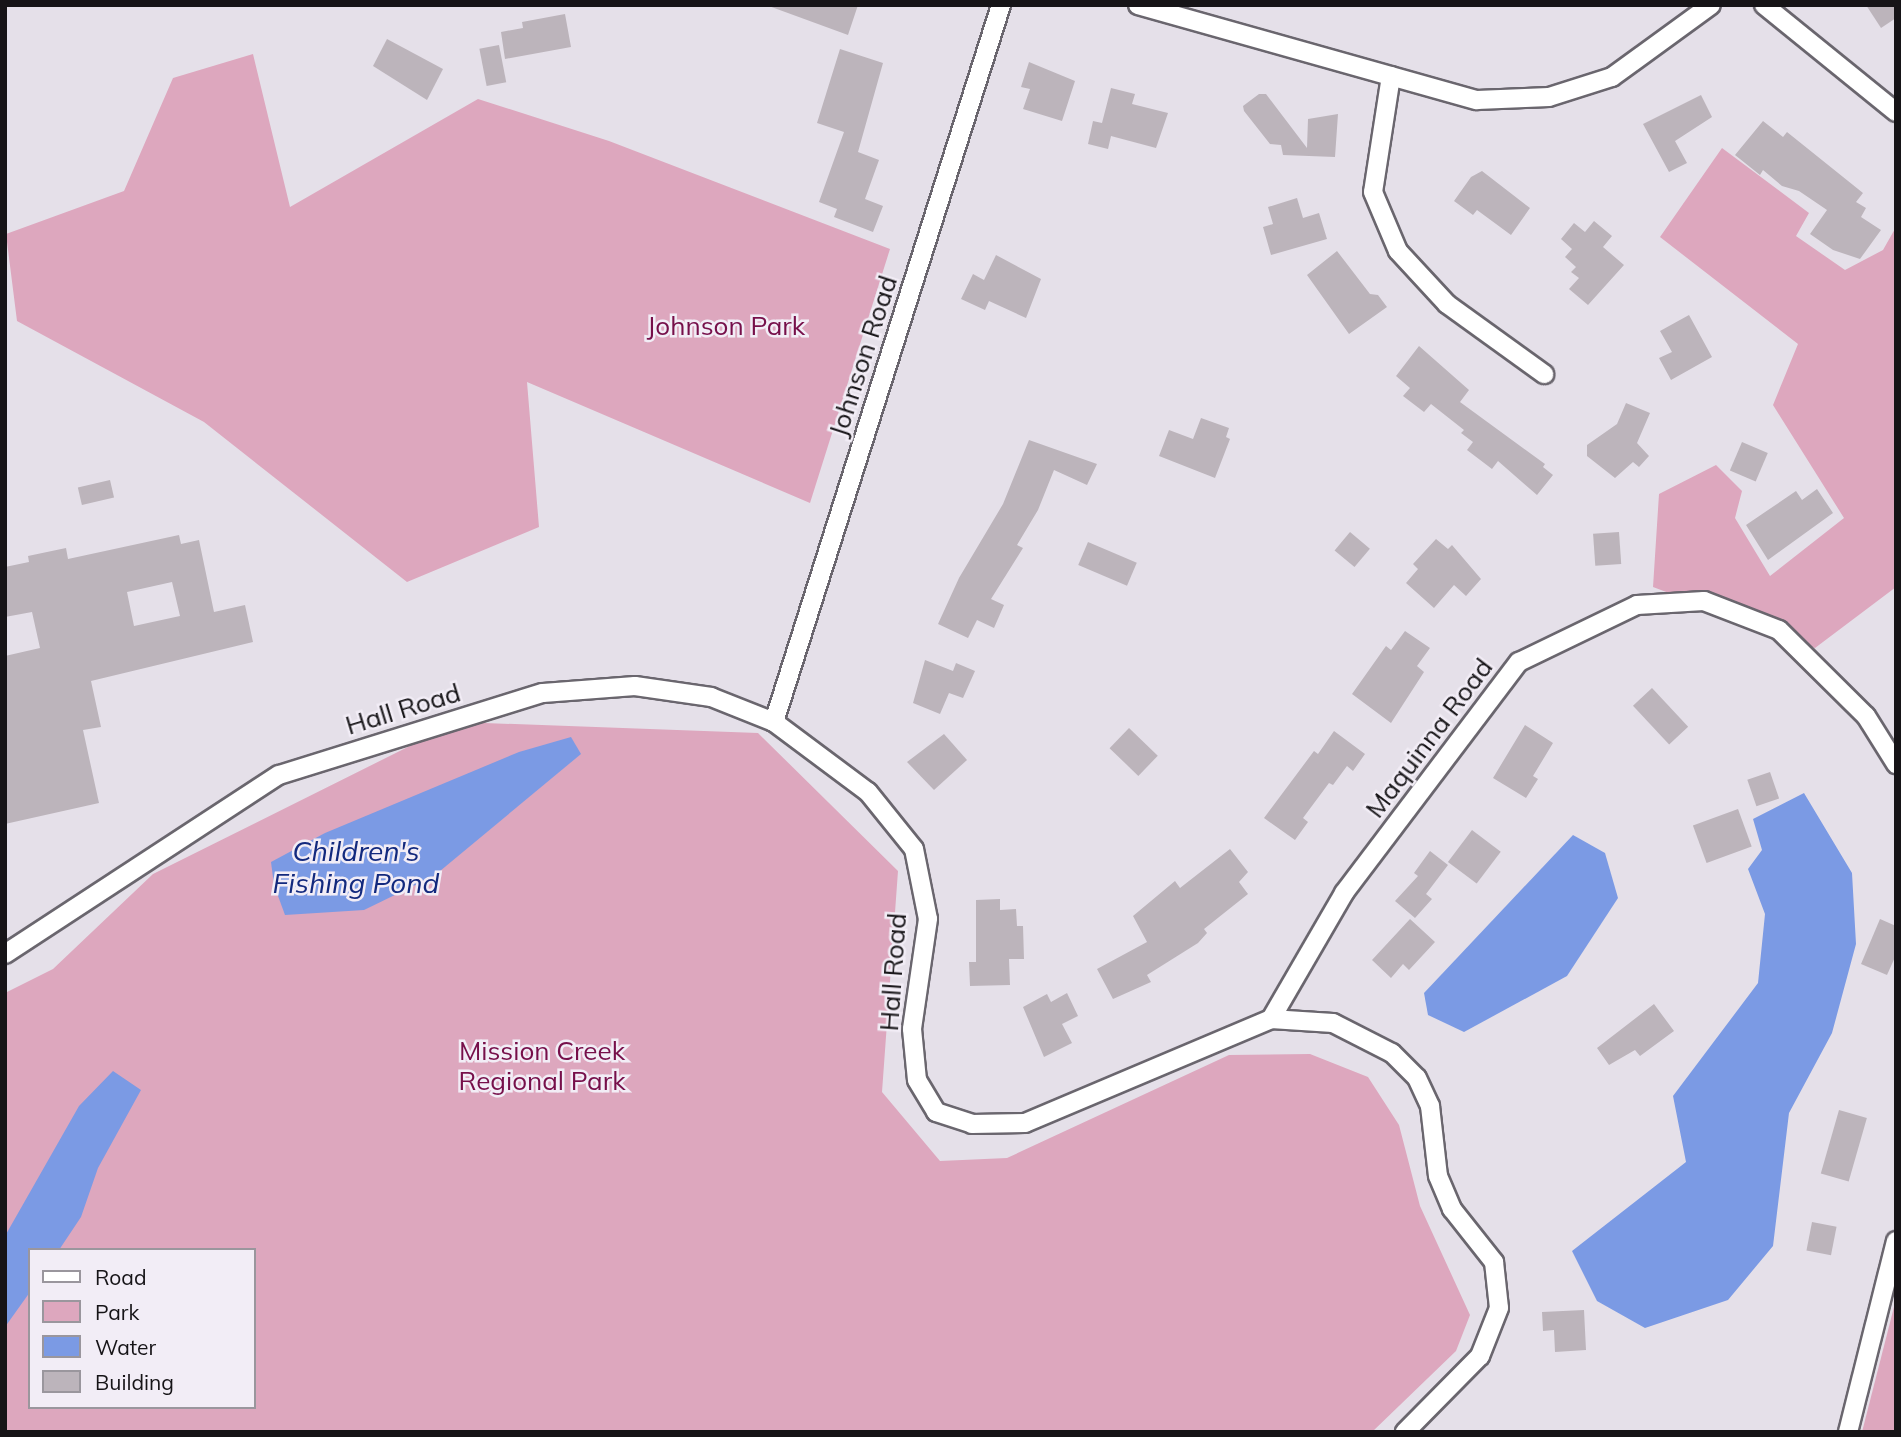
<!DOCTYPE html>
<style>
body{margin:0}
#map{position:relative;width:1901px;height:1437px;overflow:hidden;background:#e5e0e9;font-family:Mulish,sans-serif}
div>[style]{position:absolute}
.green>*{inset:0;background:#dda7be}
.water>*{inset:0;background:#7b9ae4}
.building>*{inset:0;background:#bcb4bb;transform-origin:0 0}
.roads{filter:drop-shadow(2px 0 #6a666e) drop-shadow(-2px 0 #6a666e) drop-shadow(0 2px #6a666e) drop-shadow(0 -2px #6a666e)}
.minor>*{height:18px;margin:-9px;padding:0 9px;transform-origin:9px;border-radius:9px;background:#fff}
span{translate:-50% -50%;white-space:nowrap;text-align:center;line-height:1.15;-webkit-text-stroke:5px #f2edf6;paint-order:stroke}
.park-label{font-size:26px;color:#760f4a}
.street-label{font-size:26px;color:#161417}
.water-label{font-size:28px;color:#12297e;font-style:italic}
.frame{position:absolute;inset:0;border:7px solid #161417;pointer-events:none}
.legend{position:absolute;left:28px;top:1248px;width:228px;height:161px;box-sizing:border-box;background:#f2edf6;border:2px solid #9a969d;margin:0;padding:9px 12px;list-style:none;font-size:21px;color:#161417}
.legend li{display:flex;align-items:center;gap:14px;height:35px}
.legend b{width:35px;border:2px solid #9a969d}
</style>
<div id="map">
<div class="green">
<div style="clip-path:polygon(253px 54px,290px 207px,478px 99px,609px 141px,890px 249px,810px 503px,527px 382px,539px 527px,407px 582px,204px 422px,17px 321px,6px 234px,124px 191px,173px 78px)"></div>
<div style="clip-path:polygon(1722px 148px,1809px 213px,1796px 236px,1845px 270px,1883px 250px,1896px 227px,1896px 587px,1815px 648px,1653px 587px,1659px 494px,1716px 465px,1742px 491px,1735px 518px,1770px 576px,1844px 518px,1773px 405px,1798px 344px,1660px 237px)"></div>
<div style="clip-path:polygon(evenodd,458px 722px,758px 733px,898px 871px,882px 1092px,940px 1161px,1007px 1158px,1229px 1055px,1310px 1054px,1368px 1077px,1399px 1125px,1420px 1206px,1470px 1315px,1456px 1351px,1372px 1432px,5px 1432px,5px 993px,53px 969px,153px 874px,458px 722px,30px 1250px,254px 1250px,254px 1407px,30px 1407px,30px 1250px)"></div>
<div style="clip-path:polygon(1896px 1299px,1896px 1432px,1862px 1432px)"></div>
</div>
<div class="water">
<div style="clip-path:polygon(571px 737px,581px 754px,434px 876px,364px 910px,285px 915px,274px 885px,271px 862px,325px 833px,519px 752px)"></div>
<div style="clip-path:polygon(1804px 793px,1852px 873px,1856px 944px,1832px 1033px,1789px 1113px,1773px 1246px,1728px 1300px,1645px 1328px,1597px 1301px,1572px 1251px,1686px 1162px,1673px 1096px,1758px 983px,1765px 914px,1748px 869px,1762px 850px,1753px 819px)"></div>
<div style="clip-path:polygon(1573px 835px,1605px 853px,1618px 898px,1567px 976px,1464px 1032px,1428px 1015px,1424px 993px)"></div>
<div style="clip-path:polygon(113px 1071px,141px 1090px,98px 1168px,81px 1217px,59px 1250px,30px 1250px,30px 1292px,5px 1327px,5px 1236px,79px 1106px)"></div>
</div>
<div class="building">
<div style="clip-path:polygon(766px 5px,858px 5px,848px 35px)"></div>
<div style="clip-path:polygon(1866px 5px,1896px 5px,1896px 18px,1881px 28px)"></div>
<div style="clip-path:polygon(565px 14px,571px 47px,505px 59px,501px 32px,523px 28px,522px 22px)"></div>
<div style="clip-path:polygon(387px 39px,443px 69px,427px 100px,373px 66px)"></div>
<div style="left:499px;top:45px;width:38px;height:20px;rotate:79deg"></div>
<div style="clip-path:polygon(840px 49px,883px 63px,858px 152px,879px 160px,865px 199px,883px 206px,873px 232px,834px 217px,837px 209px,819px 202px,844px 132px,817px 123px)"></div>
<div style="clip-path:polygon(1029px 62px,1075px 81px,1062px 121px,1023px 109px,1030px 89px,1021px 87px)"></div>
<div style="clip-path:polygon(1111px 88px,1135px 94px,1132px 104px,1168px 113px,1156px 148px,1111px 136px,1108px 149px,1088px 144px,1093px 121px,1102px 123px)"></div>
<div style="clip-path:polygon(1259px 94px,1266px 94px,1307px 148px,1308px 119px,1338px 114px,1335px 157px,1283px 155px,1281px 145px,1270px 144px,1244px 111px,1243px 106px)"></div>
<div style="clip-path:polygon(1701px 95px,1712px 117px,1675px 141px,1687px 163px,1669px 172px,1643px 124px)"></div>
<div style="clip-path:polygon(1763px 121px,1783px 137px,1787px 132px,1863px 193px,1856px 202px,1866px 208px,1861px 217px,1881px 230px,1860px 259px,1833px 250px,1810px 234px,1827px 210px,1799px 191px,1782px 186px,1763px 170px,1760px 175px,1735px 155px)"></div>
<div style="clip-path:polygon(1482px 171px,1530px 208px,1511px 235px,1477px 210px,1473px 215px,1454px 201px,1471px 177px)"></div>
<div style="clip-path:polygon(1297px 198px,1303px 218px,1319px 213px,1327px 239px,1271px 255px,1263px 227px,1273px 224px,1268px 207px)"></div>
<div style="clip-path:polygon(1594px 221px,1612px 236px,1603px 247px,1624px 265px,1588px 305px,1569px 289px,1579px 278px,1571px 272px,1576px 267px,1565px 257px,1572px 249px,1561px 239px,1574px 223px,1585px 232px)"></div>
<div style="clip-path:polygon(1337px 251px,1370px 294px,1378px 295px,1387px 307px,1349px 334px,1307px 275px)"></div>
<div style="clip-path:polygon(996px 255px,1041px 279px,1026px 318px,989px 301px,985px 310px,961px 299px,973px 274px,984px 280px)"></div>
<div style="clip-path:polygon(1689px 315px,1712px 357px,1671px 380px,1659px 358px,1672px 352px,1660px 331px)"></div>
<div style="clip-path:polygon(1419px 346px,1469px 390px,1460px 402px,1545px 464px,1543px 467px,1553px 475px,1537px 495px,1498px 461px,1492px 469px,1467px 450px,1473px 442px,1461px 433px,1464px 430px,1431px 404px,1424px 412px,1403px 396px,1410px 388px,1396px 376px)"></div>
<div style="clip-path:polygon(1626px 403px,1650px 413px,1637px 443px,1649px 456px,1639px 467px,1633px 462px,1615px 478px,1587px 456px,1587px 445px,1617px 424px)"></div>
<div style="clip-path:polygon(1201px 418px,1229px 428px,1226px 437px,1230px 439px,1215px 478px,1159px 456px,1169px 430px,1193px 439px)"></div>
<div style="clip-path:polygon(1029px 440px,1097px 464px,1087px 485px,1054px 470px,1038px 510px,1017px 545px,1023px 548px,991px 599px,1004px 605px,994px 628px,977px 620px,968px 638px,938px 624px,959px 578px,1003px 504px)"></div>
<div style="left:1742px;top:442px;width:28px;height:31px;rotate:23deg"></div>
<div style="left:110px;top:480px;width:18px;height:33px;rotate:77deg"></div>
<div style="clip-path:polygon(1817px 489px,1833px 513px,1768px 560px,1746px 525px,1796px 491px,1802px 500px)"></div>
<div style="left:1350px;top:532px;width:26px;height:24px;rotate:40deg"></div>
<div style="left:1619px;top:532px;width:32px;height:26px;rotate:86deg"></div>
<div style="clip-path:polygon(evenodd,179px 535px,181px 544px,199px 540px,214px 612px,245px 605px,253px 642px,91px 681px,101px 727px,83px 730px,99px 803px,5px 824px,5px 656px,40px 648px,32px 612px,5px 617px,5px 567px,29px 562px,28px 556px,66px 548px,68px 559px,179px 535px,172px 582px,180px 616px,134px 626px,127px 592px,172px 582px)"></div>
<div style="clip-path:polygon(1436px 539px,1448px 549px,1452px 545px,1481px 579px,1466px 596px,1454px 585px,1434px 608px,1406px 583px,1418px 569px,1413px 564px)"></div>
<div style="left:1088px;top:542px;width:53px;height:25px;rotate:23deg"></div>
<div style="clip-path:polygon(1405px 631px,1430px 648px,1417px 666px,1424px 672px,1391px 723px,1352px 694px,1386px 646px,1391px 650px)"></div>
<div style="clip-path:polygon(925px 660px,953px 671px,956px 663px,975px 671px,963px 698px,949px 693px,940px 714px,913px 703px)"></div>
<div style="left:1652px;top:688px;width:53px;height:26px;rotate:47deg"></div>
<div style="clip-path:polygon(1525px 725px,1553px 743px,1533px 776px,1538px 779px,1526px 798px,1493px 778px)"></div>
<div style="left:1129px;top:728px;width:40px;height:28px;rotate:44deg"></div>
<div style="clip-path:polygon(1334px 731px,1365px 754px,1353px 771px,1347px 766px,1333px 785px,1329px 783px,1303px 818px,1308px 822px,1295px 840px,1264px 818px,1314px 751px,1318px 754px)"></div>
<div style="clip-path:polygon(944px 734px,967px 760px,934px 790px,907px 762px)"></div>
<div style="left:1770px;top:772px;width:28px;height:24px;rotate:71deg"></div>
<div style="left:1738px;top:809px;width:40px;height:48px;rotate:70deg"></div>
<div style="left:1472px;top:830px;width:36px;height:40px;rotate:37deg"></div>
<div style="clip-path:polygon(1230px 849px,1248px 872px,1239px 882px,1248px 894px,1204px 929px,1207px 933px,1198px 943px,1147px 975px,1151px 982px,1113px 999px,1097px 969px,1147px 942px,1133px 916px,1175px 881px,1180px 888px)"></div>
<div style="clip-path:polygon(1430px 851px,1448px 865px,1426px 894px,1432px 899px,1415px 918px,1395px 901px,1418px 876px,1414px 873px)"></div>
<div style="clip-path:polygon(1000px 899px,1000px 910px,1016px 909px,1017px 926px,1023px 926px,1024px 959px,1009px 959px,1010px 985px,970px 986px,969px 962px,976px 962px,976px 900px)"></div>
<div style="clip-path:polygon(1410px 919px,1435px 942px,1409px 970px,1403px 964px,1391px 978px,1372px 960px)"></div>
<div style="clip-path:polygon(1880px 919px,1896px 926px,1896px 955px,1887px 975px,1861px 964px)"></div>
<div style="clip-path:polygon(1067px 993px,1078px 1016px,1062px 1024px,1072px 1043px,1044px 1057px,1023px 1007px,1047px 994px,1051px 1002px)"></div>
<div style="clip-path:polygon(1654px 1004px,1674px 1031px,1640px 1056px,1635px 1050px,1609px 1065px,1597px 1048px)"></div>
<div style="left:1839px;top:1110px;width:29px;height:66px;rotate:16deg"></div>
<div style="left:1812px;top:1222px;width:25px;height:29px;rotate:11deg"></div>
<div style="clip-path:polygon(1584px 1310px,1586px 1350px,1555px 1352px,1554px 1330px,1543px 1331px,1542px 1312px)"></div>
</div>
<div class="roads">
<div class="minor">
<div style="left:1138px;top:5px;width:352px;rotate:15.7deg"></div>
<div style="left:1477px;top:100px;width:72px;rotate:-2.4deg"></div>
<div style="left:1549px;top:97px;width:66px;rotate:-17.6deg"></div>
<div style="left:1612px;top:77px;width:122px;rotate:-36deg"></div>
<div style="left:1764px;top:5px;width:170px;rotate:39deg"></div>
<div style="left:1391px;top:76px;width:117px;rotate:98.8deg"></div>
<div style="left:1373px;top:192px;width:64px;rotate:67deg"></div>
<div style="left:1398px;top:251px;width:72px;rotate:47.2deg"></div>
<div style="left:1447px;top:304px;width:120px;rotate:35.8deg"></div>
<div style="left:774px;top:722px;width:752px;rotate:-72.43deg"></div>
<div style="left:5px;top:954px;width:327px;rotate:-33.2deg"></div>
<div style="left:279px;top:775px;width:276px;rotate:-17.3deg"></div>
<div style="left:543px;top:693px;width:92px;rotate:-4.4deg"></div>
<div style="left:635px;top:686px;width:77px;rotate:8.2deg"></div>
<div style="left:711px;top:697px;width:68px;rotate:21.6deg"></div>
<div style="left:774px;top:722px;width:117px;rotate:36.7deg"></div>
<div style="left:868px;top:792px;width:73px;rotate:51.1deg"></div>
<div style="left:914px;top:849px;width:71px;rotate:78.7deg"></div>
<div style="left:928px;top:919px;width:111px;rotate:98.3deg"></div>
<div style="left:912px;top:1029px;width:51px;rotate:84.4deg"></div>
<div style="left:917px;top:1080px;width:37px;rotate:59deg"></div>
<div style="left:936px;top:1112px;width:38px;rotate:18deg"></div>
<div style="left:972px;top:1124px;width:53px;rotate:-1.1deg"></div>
<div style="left:1025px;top:1123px;width:267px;rotate:-22.9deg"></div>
<div style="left:1271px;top:1019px;width:62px;rotate:3.7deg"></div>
<div style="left:1333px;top:1023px;width:66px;rotate:27deg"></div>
<div style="left:1392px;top:1053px;width:35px;rotate:45deg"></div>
<div style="left:1417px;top:1078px;width:31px;rotate:65deg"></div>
<div style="left:1430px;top:1106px;width:70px;rotate:83.5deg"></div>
<div style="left:1438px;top:1176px;width:36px;rotate:67deg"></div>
<div style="left:1452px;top:1209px;width:68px;rotate:51.6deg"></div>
<div style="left:1494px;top:1262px;width:46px;rotate:83.8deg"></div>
<div style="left:1499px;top:1308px;width:52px;rotate:111.6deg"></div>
<div style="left:1480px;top:1356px;width:107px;rotate:134.6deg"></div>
<div style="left:1271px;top:1019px;width:146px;rotate:-59.9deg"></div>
<div style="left:1344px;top:893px;width:290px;rotate:-52.9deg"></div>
<div style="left:1519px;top:662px;width:131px;rotate:-25.8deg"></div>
<div style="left:1637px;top:605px;width:67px;rotate:-3.4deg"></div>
<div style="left:1704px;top:601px;width:80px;rotate:21.1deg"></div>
<div style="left:1779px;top:630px;width:122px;rotate:44.7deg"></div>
<div style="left:1866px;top:716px;width:57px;rotate:58deg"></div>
<div style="left:1848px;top:1432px;width:197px;rotate:-75.9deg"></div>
</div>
</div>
<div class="park-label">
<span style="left:726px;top:326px">Johnson Park</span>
<span style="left:542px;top:1066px">Mission Creek<br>Regional Park</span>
</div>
<div class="street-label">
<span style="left:863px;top:356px;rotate:-72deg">Johnson Road</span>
<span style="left:403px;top:709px;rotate:-17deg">Hall Road</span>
<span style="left:1429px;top:738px;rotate:-53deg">Maquinna Road</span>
<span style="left:893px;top:972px;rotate:-86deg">Hall Road</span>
</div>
<div class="water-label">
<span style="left:356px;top:867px">Children's<br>Fishing Pond</span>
</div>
<div class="frame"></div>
<ul class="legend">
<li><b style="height:9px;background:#fff"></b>Road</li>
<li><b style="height:19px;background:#dda7be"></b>Park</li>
<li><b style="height:19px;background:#7b9ae4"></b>Water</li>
<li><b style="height:19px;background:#bcb4bb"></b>Building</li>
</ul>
</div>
